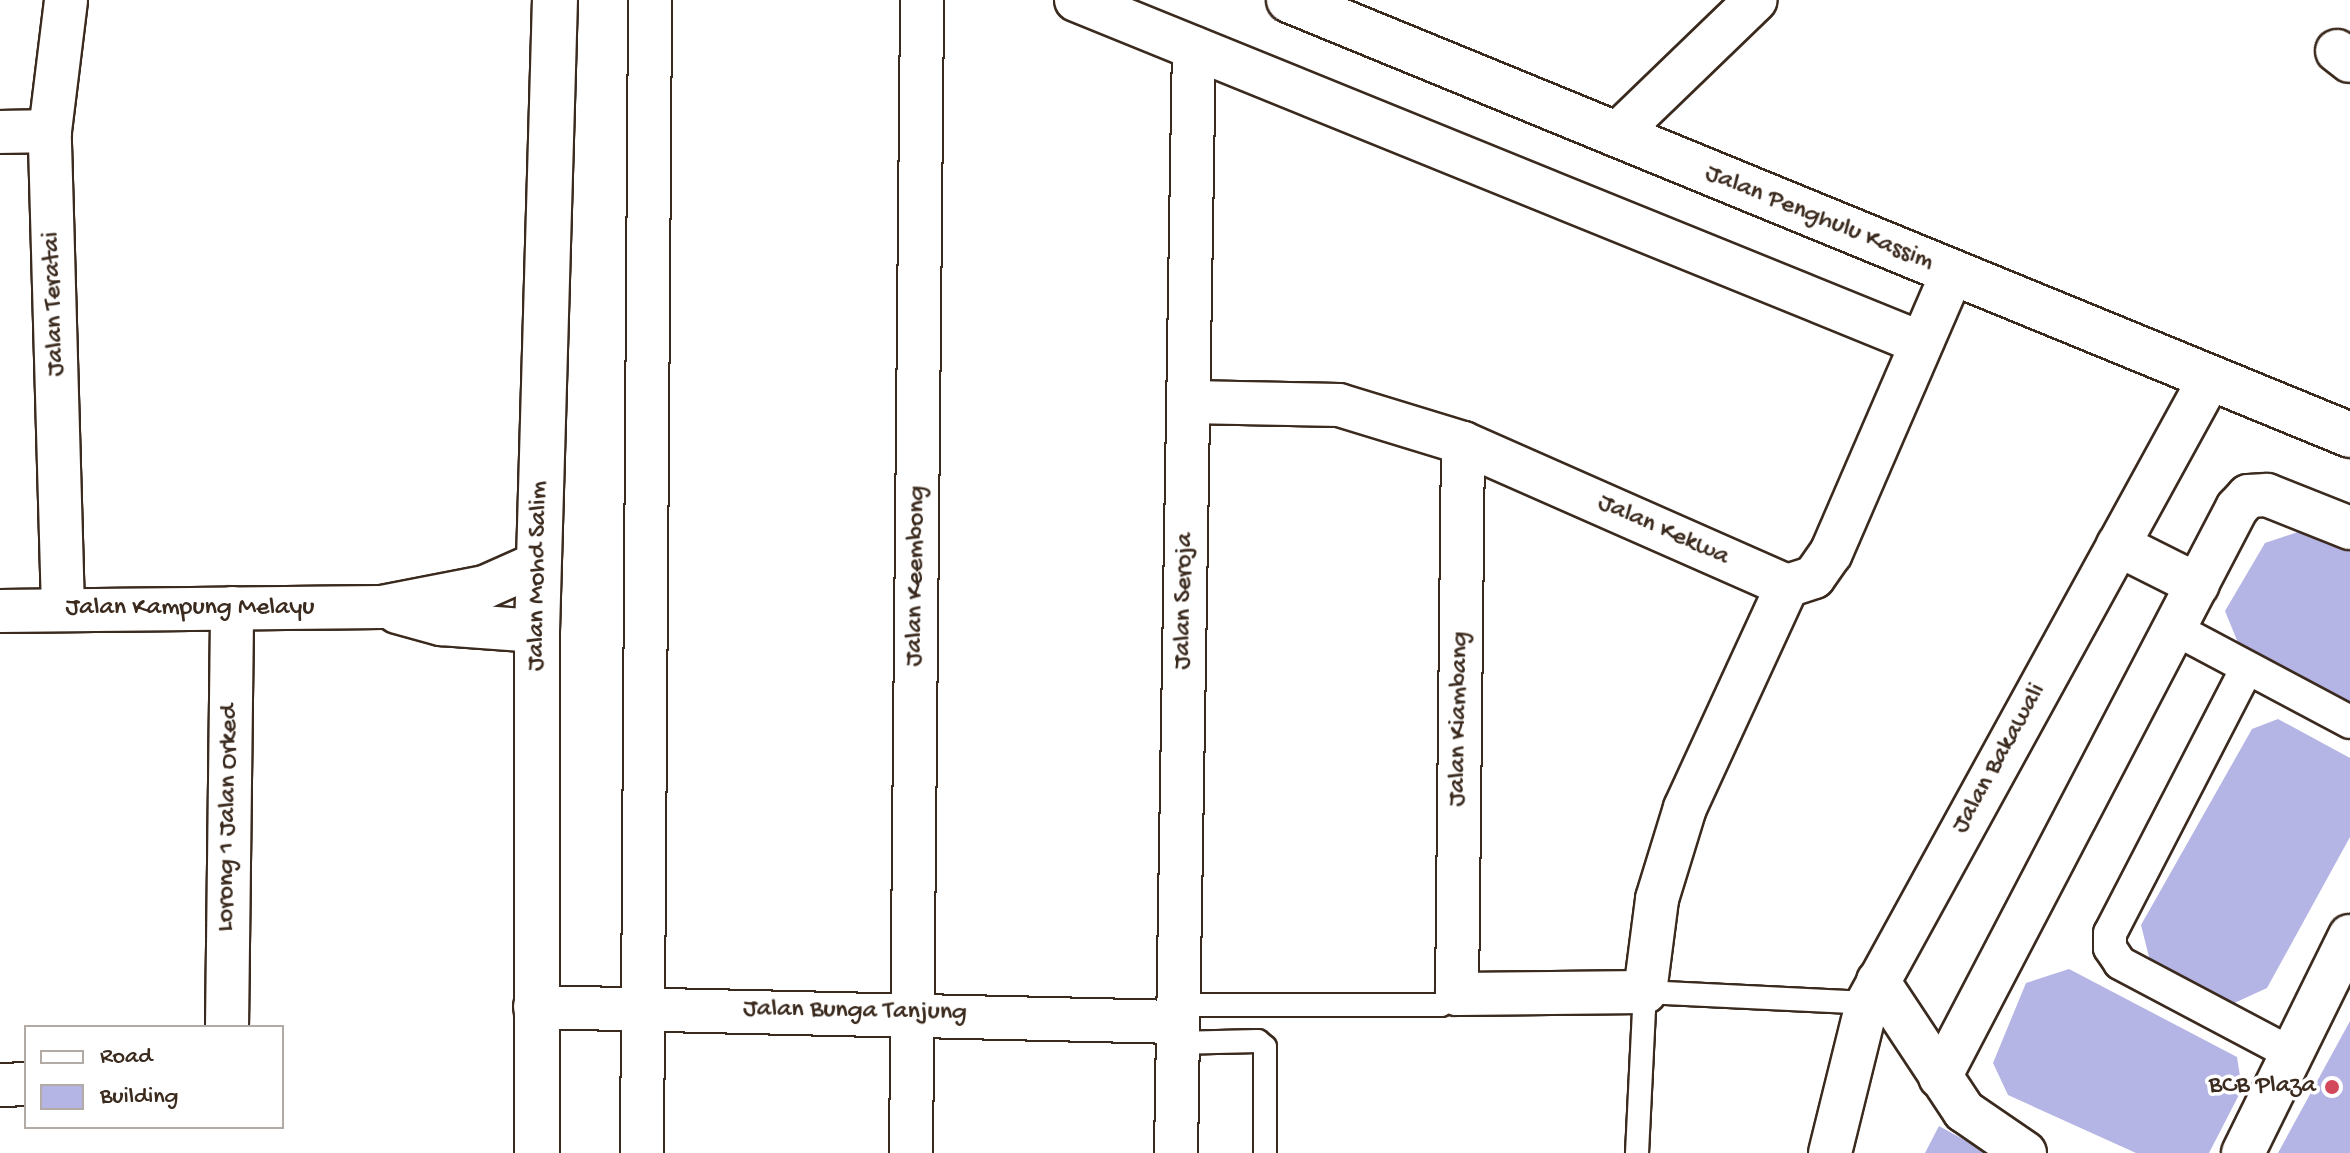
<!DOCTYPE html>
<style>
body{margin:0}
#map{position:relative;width:2350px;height:1153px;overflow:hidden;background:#fff;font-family:"Gochi Hand",sans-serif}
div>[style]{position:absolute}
.building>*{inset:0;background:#b4b4e5}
.roads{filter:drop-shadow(2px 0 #3b2a1e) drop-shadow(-2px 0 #3b2a1e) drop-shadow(0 2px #3b2a1e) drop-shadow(0 -2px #3b2a1e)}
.service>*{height:22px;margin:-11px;padding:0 11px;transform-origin:11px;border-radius:11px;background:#fff}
.pedestrian>*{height:32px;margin:-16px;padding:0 16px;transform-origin:16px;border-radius:16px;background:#fff}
.minor>*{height:42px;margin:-21px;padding:0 21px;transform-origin:21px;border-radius:21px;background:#fff}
.tertiary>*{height:44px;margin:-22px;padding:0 22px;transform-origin:22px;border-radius:22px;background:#fff}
.dots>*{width:22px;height:22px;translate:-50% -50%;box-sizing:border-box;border:4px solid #fff;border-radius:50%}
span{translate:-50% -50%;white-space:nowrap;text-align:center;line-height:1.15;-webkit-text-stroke:7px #fff;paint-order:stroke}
.street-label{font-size:26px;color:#3b2a1e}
.poi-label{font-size:26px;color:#3b2a1e}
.right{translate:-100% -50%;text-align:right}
.legend{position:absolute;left:24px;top:1025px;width:260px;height:104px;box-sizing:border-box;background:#fff;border:2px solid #b1aaa5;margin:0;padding:10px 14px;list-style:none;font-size:24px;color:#3b2a1e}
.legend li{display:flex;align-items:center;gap:16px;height:40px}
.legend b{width:40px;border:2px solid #b1aaa5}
</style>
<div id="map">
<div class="building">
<div style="clip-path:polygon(2310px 528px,2350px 548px,2350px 703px,2241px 650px,2225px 611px,2265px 543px)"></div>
<div style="clip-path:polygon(2278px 719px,2350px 758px,2350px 837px,2267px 988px,2230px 1005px,2151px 965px,2141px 925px,2252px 729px)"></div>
<div style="clip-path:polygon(2069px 969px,2237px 1057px,2242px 1089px,2209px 1153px,2136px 1153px,2008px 1095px,1993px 1063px,2026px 983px)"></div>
<div style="clip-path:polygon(2350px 1021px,2350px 1153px,2278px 1153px)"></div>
<div style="clip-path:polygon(1939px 1126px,1988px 1153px,1925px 1153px)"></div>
</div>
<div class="roads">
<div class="service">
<div style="left:1177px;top:1005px;width:264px"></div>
<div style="left:1441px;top:1005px;width:19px;rotate:-35deg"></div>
<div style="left:1175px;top:1043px;width:83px;rotate:-1.4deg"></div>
<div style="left:1258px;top:1041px;width:9px;rotate:41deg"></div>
<div style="left:1265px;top:1047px;width:106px;rotate:90deg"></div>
<div style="left:1637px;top:1153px;width:161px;rotate:-87.2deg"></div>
<div style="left:1645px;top:992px;width:222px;rotate:2.8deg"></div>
</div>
<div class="pedestrian">
<div style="left:2175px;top:629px;width:198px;rotate:28deg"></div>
<div style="left:2247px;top:668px;width:298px;rotate:117.3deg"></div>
<div style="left:2110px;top:933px;width:15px;rotate:90deg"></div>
<div style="left:2110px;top:948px;width:18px;rotate:56deg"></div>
<div style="left:2120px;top:963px;width:195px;rotate:27.9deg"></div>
</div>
<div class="minor">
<div style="left:1076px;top:0;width:912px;rotate:22.09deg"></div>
<div style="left:2337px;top:51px;width:16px;rotate:38deg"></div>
<div style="left:0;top:132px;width:50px;rotate:-1.1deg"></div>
<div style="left:1616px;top:135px;width:194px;rotate:-44deg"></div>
<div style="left:1189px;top:402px;width:150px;rotate:1.1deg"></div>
<div style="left:1339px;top:405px;width:130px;rotate:17deg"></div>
<div style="left:1463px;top:443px;width:354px;rotate:23.8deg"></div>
<div style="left:1787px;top:586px;width:28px;rotate:-18deg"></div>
<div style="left:1814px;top:577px;width:29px;rotate:-55deg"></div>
<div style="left:1831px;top:553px;width:305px;rotate:-66.6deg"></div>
<div style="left:1463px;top:443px;width:551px;rotate:90.62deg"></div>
<div style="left:1457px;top:994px;width:188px;rotate:-0.6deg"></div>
<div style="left:1645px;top:992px;width:94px;rotate:-82.6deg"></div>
<div style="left:1657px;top:899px;width:95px;rotate:-72.9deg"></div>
<div style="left:1685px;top:808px;width:244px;rotate:-65.3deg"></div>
<div style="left:2118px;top:545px;width:89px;rotate:26.6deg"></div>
<div style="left:63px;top:609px;width:478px;rotate:-91.6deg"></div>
<div style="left:50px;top:131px;width:132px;rotate:-83deg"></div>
<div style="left:0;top:611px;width:381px;rotate:-0.6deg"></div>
<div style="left:381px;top:607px;width:106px;rotate:-10.9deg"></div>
<div style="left:485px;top:587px;width:59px;rotate:-24deg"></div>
<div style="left:397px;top:612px;width:46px;rotate:15.3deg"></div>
<div style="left:441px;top:624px;width:96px;rotate:4.2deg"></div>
<div style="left:1878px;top:981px;width:156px;rotate:56.5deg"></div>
<div style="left:1964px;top:1111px;width:74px;rotate:34.5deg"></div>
<div style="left:535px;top:1007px;width:640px;rotate:1.34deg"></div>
<div style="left:227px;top:1027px;width:419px;rotate:-89.3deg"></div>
<div style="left:1940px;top:1077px;width:642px;rotate:-62.44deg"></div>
<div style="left:2237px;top:508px;width:16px;rotate:-47deg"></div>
<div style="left:2248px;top:496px;width:19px;rotate:-3deg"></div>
<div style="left:2267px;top:495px;width:89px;rotate:21.7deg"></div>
<div style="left:0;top:1085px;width:26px;rotate:-2deg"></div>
<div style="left:642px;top:1153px;width:1153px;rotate:-89.6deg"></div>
<div style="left:911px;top:1153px;width:1153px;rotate:-89.45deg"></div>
<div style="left:1176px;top:1153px;width:1105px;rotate:-89.07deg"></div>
<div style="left:1830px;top:1153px;width:154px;rotate:-76.1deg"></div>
<div style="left:1867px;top:1003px;width:711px;rotate:-61.24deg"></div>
<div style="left:2243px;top:1153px;width:242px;rotate:-63.8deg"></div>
</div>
<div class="tertiary">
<div style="left:1289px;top:0;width:1147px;rotate:22.29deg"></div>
<div style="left:537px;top:1153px;width:522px;rotate:-90deg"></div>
<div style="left:537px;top:631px;width:631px;rotate:-88.37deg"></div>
</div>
</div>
<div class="dots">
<div style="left:2332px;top:1087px;background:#d1495b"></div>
</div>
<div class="street-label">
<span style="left:1819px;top:219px;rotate:22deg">Jalan Penghulu Kassim</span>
<span style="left:55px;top:304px;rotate:-92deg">Jalan Teratai</span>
<span style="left:1663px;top:531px;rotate:24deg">Jalan Kekwa</span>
<span style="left:539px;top:576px;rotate:-89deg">Jalan Mohd Salim</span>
<span style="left:917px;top:576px;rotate:-89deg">Jalan Keembong</span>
<span style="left:1185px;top:601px;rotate:-89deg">Jalan Seroja</span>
<span style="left:190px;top:609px">Jalan Kampung Melayu</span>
<span style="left:1460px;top:719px;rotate:-89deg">Jalan Kiambang</span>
<span style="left:2000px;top:759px;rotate:-61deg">Jalan Bakawali</span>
<span style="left:229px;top:818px;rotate:-89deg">Lorong 1 Jalan Orked</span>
<span style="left:855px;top:1012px;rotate:1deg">Jalan Bunga Tanjung</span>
</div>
<div class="poi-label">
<span class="right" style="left:2316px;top:1087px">BCB Plaza</span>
</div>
<ul class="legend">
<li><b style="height:10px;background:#fff"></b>Road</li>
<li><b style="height:22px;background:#b4b4e5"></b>Building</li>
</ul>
</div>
